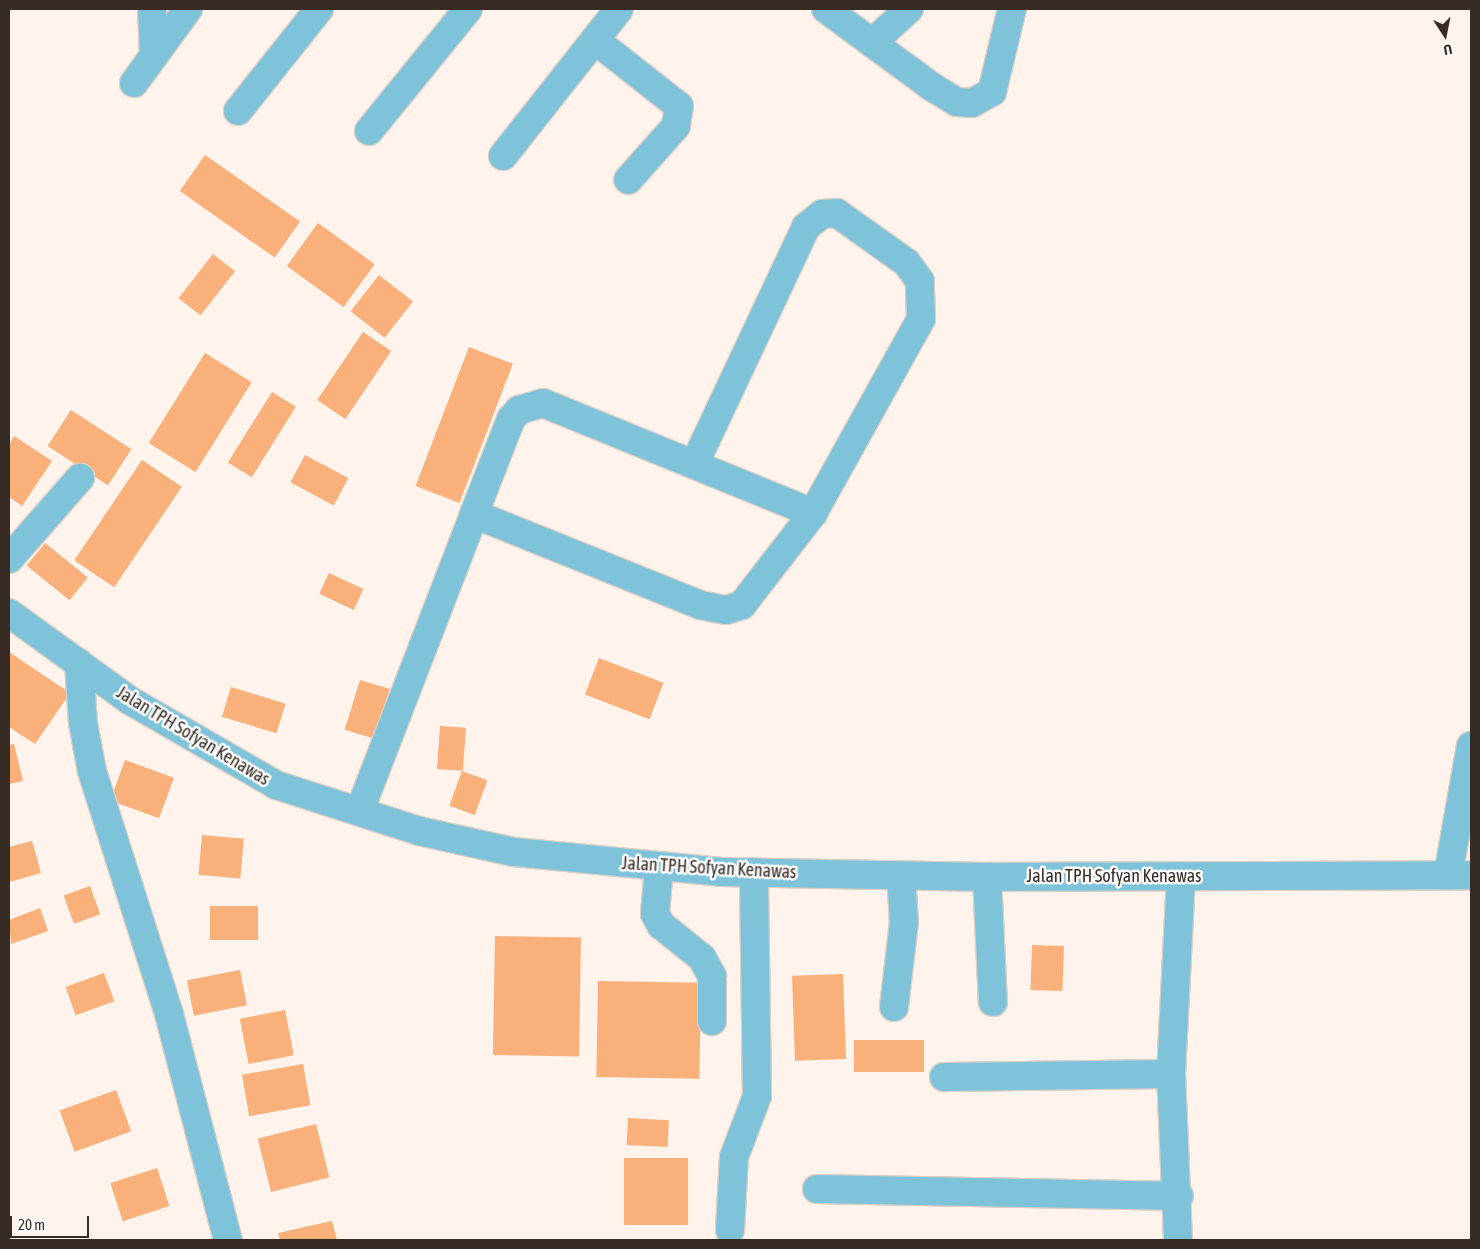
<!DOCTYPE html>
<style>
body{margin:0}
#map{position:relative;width:1480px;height:1249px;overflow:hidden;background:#fff3eb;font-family:"Asap Condensed",sans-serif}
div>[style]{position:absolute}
.building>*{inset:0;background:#fab07a;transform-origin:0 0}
.roads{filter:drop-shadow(1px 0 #dbcfc7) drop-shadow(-1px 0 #dbcfc7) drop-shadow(0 1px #dbcfc7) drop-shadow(0 -1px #dbcfc7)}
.minor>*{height:28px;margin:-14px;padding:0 14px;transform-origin:14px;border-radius:14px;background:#7ec3da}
span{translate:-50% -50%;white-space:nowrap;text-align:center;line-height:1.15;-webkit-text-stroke:5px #fff;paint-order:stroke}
.street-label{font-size:18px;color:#372c24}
.frame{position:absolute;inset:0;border:10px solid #372c24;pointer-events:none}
.north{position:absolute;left:1420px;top:10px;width:50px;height:50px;-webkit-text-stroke:4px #fff;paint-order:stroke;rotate:169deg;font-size:14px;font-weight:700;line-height:20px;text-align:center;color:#372c24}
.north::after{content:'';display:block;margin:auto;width:18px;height:22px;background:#372c24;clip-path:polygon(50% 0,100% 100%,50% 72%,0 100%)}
.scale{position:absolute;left:10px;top:1216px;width:79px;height:22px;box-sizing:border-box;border:2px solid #372c24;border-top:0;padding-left:6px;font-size:15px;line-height:18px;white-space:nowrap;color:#372c24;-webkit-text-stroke:4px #fff;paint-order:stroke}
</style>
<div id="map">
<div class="building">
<div style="left:205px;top:155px;width:116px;height:44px;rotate:35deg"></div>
<div style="left:318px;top:223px;width:70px;height:53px;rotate:36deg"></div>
<div style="left:213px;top:254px;width:28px;height:56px;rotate:38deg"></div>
<div style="left:379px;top:275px;width:43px;height:46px;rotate:38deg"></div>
<div style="left:363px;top:332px;width:34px;height:82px;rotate:34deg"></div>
<div style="left:469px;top:347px;width:47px;height:149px;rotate:21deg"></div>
<div style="left:205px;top:353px;width:55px;height:106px;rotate:32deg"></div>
<div style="left:272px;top:392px;width:28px;height:83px;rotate:32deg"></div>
<div style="left:71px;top:410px;width:72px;height:43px;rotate:33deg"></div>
<div style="clip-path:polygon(14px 436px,52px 461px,22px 506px,9px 497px,9px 445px)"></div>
<div style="left:305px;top:455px;width:49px;height:31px;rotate:28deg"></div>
<div style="left:142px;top:460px;width:48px;height:121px;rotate:34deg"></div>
<div style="left:45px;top:543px;width:55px;height:29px;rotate:39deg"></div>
<div style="left:329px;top:573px;width:38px;height:23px;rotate:25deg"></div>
<div style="clip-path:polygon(9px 652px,70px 693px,35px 744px,9px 727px)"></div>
<div style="left:599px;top:658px;width:69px;height:39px;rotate:21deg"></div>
<div style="left:360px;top:680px;width:31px;height:52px;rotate:17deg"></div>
<div style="left:231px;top:687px;width:57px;height:31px;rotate:17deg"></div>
<div style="left:440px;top:726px;width:26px;height:43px;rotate:4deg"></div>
<div style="clip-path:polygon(14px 744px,23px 781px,9px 784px,9px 745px)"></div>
<div style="left:125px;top:760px;width:52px;height:43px;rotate:20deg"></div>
<div style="left:462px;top:771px;width:27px;height:37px;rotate:20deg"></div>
<div style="left:202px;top:835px;width:42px;height:40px;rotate:5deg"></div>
<div style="clip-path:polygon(32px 841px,41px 873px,9px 882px,9px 847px)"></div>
<div style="left:90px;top:886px;width:30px;height:28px;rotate:70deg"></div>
<div style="left:210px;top:906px;width:48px;height:34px"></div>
<div style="clip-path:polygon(40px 908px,48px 931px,11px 944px,9px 920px)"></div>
<div style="left:495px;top:936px;width:86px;height:119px;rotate:1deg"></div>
<div style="left:1032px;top:945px;width:32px;height:45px;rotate:2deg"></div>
<div style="left:240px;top:970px;width:36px;height:54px;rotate:79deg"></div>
<div style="left:104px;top:973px;width:30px;height:41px;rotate:70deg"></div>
<div style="left:843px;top:974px;width:85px;height:51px;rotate:88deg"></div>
<div style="left:598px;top:981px;width:103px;height:96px;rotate:1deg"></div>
<div style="left:285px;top:1010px;width:46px;height:46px;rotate:79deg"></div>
<div style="left:924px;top:1040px;width:32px;height:70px;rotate:90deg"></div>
<div style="left:303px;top:1064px;width:42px;height:62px;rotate:80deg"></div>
<div style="left:116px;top:1090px;width:44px;height:60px;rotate:70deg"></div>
<div style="left:628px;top:1118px;width:41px;height:27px;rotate:3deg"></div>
<div style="left:316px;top:1124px;width:55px;height:60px;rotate:76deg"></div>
<div style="left:624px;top:1158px;width:64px;height:67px"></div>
<div style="left:157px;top:1168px;width:40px;height:49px;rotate:72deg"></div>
<div style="clip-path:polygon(332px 1221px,337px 1240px,280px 1240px,278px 1233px)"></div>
</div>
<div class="roads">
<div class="minor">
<div style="left:152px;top:9px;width:46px;rotate:87.5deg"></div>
<div style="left:826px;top:9px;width:132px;rotate:36.3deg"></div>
<div style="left:932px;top:87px;width:29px;rotate:31deg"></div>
<div style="left:957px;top:102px;width:15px;rotate:4deg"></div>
<div style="left:972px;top:103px;width:23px;rotate:-29deg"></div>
<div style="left:992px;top:92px;width:85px;rotate:-76.5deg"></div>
<div style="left:595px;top:40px;width:107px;rotate:38.2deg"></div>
<div style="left:679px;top:106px;width:20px;rotate:99deg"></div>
<div style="left:676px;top:126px;width:72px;rotate:131.6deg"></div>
<div style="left:872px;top:43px;width:50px;rotate:-42.6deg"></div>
<div style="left:134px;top:83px;width:92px;rotate:-53.9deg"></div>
<div style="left:238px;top:111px;width:130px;rotate:-51.5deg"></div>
<div style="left:369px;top:131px;width:157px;rotate:-50.9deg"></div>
<div style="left:503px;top:156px;width:187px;rotate:-51.7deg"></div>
<div style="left:474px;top:514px;width:102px;rotate:-68.7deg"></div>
<div style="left:511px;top:419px;width:12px;rotate:-48deg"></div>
<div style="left:519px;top:410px;width:25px;rotate:-16deg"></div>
<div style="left:543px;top:403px;width:292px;rotate:22.2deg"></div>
<div style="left:9px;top:559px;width:108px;rotate:-48.8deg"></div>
<div style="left:9px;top:613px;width:148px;rotate:35.9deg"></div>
<div style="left:129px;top:700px;width:170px;rotate:30deg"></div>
<div style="left:276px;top:785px;width:150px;rotate:17.8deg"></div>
<div style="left:419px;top:831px;width:97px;rotate:12.5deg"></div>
<div style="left:514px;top:852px;width:208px;rotate:5.5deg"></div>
<div style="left:721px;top:872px;width:266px;rotate:1.1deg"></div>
<div style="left:987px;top:877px;width:484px;rotate:-0.2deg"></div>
<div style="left:79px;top:663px;width:60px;rotate:86.2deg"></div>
<div style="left:83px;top:723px;width:49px;rotate:79.4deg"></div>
<div style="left:92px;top:771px;width:255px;rotate:72.4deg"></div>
<div style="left:169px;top:1014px;width:234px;rotate:75.4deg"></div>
<div style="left:360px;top:810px;width:317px;rotate:-68.9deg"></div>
<div style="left:474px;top:514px;width:244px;rotate:21.9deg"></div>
<div style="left:700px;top:605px;width:26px;rotate:11deg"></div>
<div style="left:726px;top:610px;width:17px;rotate:-17deg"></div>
<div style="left:742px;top:605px;width:116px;rotate:-52.3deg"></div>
<div style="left:813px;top:513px;width:222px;rotate:-60.9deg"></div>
<div style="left:921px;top:319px;width:38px;rotate:-92deg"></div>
<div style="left:920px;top:281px;width:22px;rotate:-126deg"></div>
<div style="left:907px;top:263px;width:86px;rotate:-144.5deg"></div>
<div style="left:837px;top:213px;width:15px;rotate:176deg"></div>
<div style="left:822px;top:214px;width:21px;rotate:141deg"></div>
<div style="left:806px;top:227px;width:261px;rotate:115.2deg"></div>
<div style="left:659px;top:868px;width:46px;rotate:95deg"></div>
<div style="left:655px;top:914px;width:13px;rotate:61deg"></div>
<div style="left:661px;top:925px;width:53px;rotate:38.8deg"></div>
<div style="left:702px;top:958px;width:21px;rotate:61deg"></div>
<div style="left:712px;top:976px;width:45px;rotate:90deg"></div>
<div style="left:1448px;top:875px;width:131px;rotate:-79.9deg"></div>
<div style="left:987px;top:877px;width:125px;rotate:87.3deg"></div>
<div style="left:894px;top:1007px;width:86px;rotate:-83.3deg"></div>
<div style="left:904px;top:922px;width:46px;rotate:-93.7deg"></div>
<div style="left:944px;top:1077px;width:227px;rotate:-0.8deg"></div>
<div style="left:817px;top:1189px;width:362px;rotate:1.1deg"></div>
<div style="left:730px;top:1230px;width:73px;rotate:-86.9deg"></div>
<div style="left:734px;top:1157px;width:65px;rotate:-69.3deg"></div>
<div style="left:757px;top:1096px;width:224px;rotate:-90.8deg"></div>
<div style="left:1178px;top:1240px;width:166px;rotate:-92.4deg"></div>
<div style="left:1171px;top:1074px;width:198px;rotate:-87.1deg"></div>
</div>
</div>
<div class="street-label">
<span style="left:193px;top:736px;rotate:31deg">Jalan TPH Sofyan Kenawas</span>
<span style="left:709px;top:868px;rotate:3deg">Jalan TPH Sofyan Kenawas</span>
<span style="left:1114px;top:876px">Jalan TPH Sofyan Kenawas</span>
</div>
<div class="frame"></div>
<div class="north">U</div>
<div class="scale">20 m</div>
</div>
